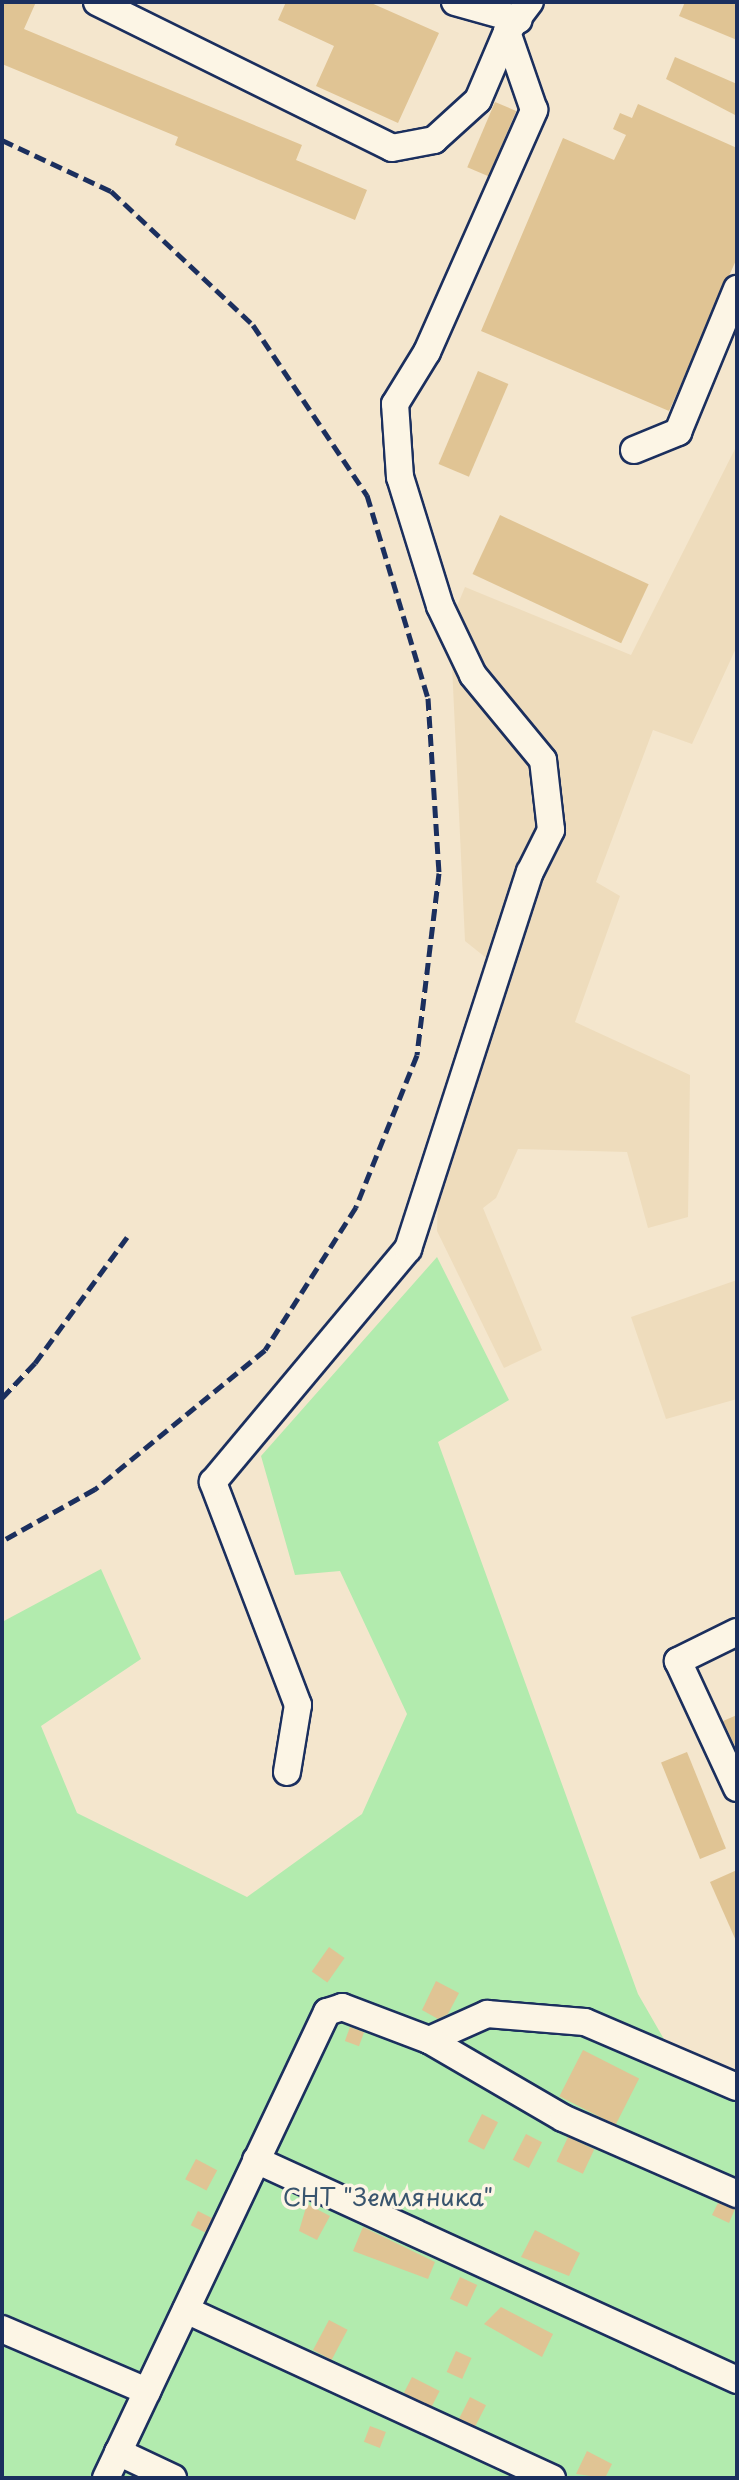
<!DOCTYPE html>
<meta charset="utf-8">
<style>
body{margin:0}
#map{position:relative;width:739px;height:2480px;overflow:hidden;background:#f4e6cd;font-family:"Playpen Sans",sans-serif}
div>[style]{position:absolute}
.built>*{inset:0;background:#eedcbc}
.green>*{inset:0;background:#b2ebae}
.building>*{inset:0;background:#e0c494;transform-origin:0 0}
.roads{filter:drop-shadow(2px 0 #1b2f5e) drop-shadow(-2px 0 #1b2f5e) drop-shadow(0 2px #1b2f5e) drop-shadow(0 -2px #1b2f5e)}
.minor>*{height:26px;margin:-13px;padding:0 13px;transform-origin:13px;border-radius:13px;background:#fcf5e5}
.rail>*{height:5px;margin-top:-2.5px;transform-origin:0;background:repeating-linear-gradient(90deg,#1b2f5e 0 12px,transparent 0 18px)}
span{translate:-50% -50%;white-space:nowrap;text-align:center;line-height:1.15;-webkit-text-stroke:7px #fcf5e5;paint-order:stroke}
.park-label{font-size:24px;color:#39556e}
.frame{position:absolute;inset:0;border:4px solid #1b2f5e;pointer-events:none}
</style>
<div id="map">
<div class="built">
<div style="clip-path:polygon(737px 445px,737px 646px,692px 744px,653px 730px,596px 882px,620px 896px,575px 1022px,690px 1075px,688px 1217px,648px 1228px,627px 1152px,518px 1149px,496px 1198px,483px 1208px,542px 1350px,504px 1368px,437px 1231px,439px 1165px,505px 973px,465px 941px,450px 623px,465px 587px,631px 655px)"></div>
<div style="clip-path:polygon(737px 1280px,737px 1399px,666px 1419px,631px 1317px)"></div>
</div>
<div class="green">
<div style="clip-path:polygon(437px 1257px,509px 1400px,438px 1442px,638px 1994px,676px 2060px,737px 2087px,737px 2478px,2px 2478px,2px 1622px,101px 1569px,141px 1659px,41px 1726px,77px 1813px,247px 1897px,362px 1814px,407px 1714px,340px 1571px,295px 1575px,261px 1456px)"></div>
</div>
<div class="building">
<div style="clip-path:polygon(2px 2px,36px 2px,24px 29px,302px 145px,296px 160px,367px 190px,355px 220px,175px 145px,178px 137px,2px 64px)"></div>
<div style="clip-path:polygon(286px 2px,369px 2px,439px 33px,398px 123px,316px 86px,334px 46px,278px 20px)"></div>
<div style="clip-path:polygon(685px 2px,737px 2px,737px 40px,679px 16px)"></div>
<div style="clip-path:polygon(675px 57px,737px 84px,737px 116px,666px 79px)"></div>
<div style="left:495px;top:102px;width:23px;height:71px;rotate:23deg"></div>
<div style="clip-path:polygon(638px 104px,737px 148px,737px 258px,669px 411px,481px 331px,563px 138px,614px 160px,626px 135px,613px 129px,620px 113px,632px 118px)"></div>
<div style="left:478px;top:371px;width:33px;height:101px;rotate:23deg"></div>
<div style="left:500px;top:515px;width:164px;height:65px;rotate:25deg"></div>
<div style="clip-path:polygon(737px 1715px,737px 1750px,723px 1721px)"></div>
<div style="left:687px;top:1752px;width:104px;height:28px;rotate:68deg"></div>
<div style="clip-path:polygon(737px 1870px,737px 1943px,710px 1882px)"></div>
<div style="left:329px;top:1947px;width:19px;height:30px;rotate:35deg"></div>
<div style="clip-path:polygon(436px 1981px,459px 1993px,448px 2014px,438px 2019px,422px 2010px)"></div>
<div style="left:350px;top:2027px;width:15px;height:15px;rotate:20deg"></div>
<div style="left:583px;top:2050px;width:63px;height:52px;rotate:27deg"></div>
<div style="left:482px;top:2114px;width:18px;height:31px;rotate:27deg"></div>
<div style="left:526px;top:2134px;width:18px;height:29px;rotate:27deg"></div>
<div style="left:568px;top:2137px;width:29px;height:27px;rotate:25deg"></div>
<div style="left:196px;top:2159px;width:24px;height:23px;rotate:28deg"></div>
<div style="clip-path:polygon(718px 2203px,735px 2209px,729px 2223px,712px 2215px)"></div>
<div style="clip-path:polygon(307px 2204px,330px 2216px,317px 2240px,299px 2231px)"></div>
<div style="left:198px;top:2211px;width:16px;height:16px;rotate:27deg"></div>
<div style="clip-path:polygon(363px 2227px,435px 2262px,428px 2279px,353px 2251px)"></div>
<div style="clip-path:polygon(535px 2230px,580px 2253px,569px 2276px,521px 2257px)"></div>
<div style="left:460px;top:2277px;width:19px;height:24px;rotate:25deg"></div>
<div style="clip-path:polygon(501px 2307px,553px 2334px,542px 2357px,484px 2324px)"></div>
<div style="left:329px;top:2320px;width:21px;height:34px;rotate:28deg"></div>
<div style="left:456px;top:2351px;width:17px;height:23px;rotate:24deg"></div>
<div style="left:412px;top:2377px;width:31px;height:18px;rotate:27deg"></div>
<div style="left:470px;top:2397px;width:18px;height:24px;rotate:27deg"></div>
<div style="left:370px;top:2426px;width:17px;height:17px;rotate:21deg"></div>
<div style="clip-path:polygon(587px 2451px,612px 2464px,605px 2478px,576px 2474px)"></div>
</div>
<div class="roads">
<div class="minor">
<div style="left:97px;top:2px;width:329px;rotate:26.3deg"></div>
<div style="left:392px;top:148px;width:43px;rotate:-10.8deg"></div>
<div style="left:434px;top:140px;width:59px;rotate:-42.3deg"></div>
<div style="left:478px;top:100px;width:74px;rotate:-66.9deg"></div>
<div style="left:507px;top:32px;width:38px;rotate:-53deg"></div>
<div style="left:455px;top:2px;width:66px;rotate:15.7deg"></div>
<div style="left:634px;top:450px;width:48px;rotate:-22.2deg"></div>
<div style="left:678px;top:432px;width:155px;rotate:-67.6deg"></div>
<div style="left:737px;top:1632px;width:66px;rotate:153.8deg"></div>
<div style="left:678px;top:1661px;width:140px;rotate:65.1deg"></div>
<div style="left:287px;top:1772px;width:68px;rotate:-80.7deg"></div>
<div style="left:298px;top:1705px;width:239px;rotate:-110.9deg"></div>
<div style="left:213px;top:1482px;width:304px;rotate:-50.1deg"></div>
<div style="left:408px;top:1249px;width:396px;rotate:-72.1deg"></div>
<div style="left:530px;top:872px;width:47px;rotate:-63.4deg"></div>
<div style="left:551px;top:830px;width:70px;rotate:-96.5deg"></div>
<div style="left:543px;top:760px;width:110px;rotate:-129.5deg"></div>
<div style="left:473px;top:675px;width:76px;rotate:-115.6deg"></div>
<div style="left:440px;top:606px;width:135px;rotate:-107.2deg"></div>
<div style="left:400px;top:477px;width:73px;rotate:-93.9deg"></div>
<div style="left:395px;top:404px;width:61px;rotate:-58.4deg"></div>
<div style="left:427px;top:352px;width:265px;rotate:-66.1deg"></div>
<div style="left:534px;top:110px;width:83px;rotate:-109.1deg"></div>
<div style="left:429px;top:2040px;width:64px;rotate:-24.1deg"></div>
<div style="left:487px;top:2014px;width:98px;rotate:4.7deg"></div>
<div style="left:585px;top:2022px;width:165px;rotate:23.2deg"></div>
<div style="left:256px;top:2160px;width:529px;rotate:24.58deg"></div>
<div style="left:186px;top:2310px;width:403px;rotate:24.7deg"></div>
<div style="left:2px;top:2329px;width:158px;rotate:23.2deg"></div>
<div style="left:118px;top:2452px;width:61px;rotate:25.3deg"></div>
<div style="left:106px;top:2478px;width:516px;rotate:-64.63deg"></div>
<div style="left:327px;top:2012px;width:16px;rotate:-18deg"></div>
<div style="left:342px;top:2007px;width:93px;rotate:20.8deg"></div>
<div style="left:429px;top:2040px;width:155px;rotate:30.2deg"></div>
<div style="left:563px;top:2118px;width:190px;rotate:23.6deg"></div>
</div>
</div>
<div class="rail">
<div style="left:2px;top:140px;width:120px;rotate:25.1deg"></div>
<div style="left:111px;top:191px;width:195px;rotate:43.3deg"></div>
<div style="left:253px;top:325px;width:205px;rotate:56.2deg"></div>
<div style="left:367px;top:495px;width:212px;rotate:73.3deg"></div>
<div style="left:428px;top:698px;width:175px;rotate:86.4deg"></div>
<div style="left:439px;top:873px;width:183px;rotate:96.9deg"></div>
<div style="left:417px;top:1055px;width:164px;rotate:111.9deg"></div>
<div style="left:356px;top:1207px;width:169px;rotate:122.5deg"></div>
<div style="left:265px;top:1350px;width:220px;rotate:140.7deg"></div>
<div style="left:95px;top:1489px;width:107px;rotate:150.8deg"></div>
<div style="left:2px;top:1398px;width:48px;rotate:-46.7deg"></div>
<div style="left:35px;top:1363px;width:161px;rotate:-53.8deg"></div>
</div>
<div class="park-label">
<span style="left:388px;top:2197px">СНТ "Земляника"</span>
</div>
<div class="frame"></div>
</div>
